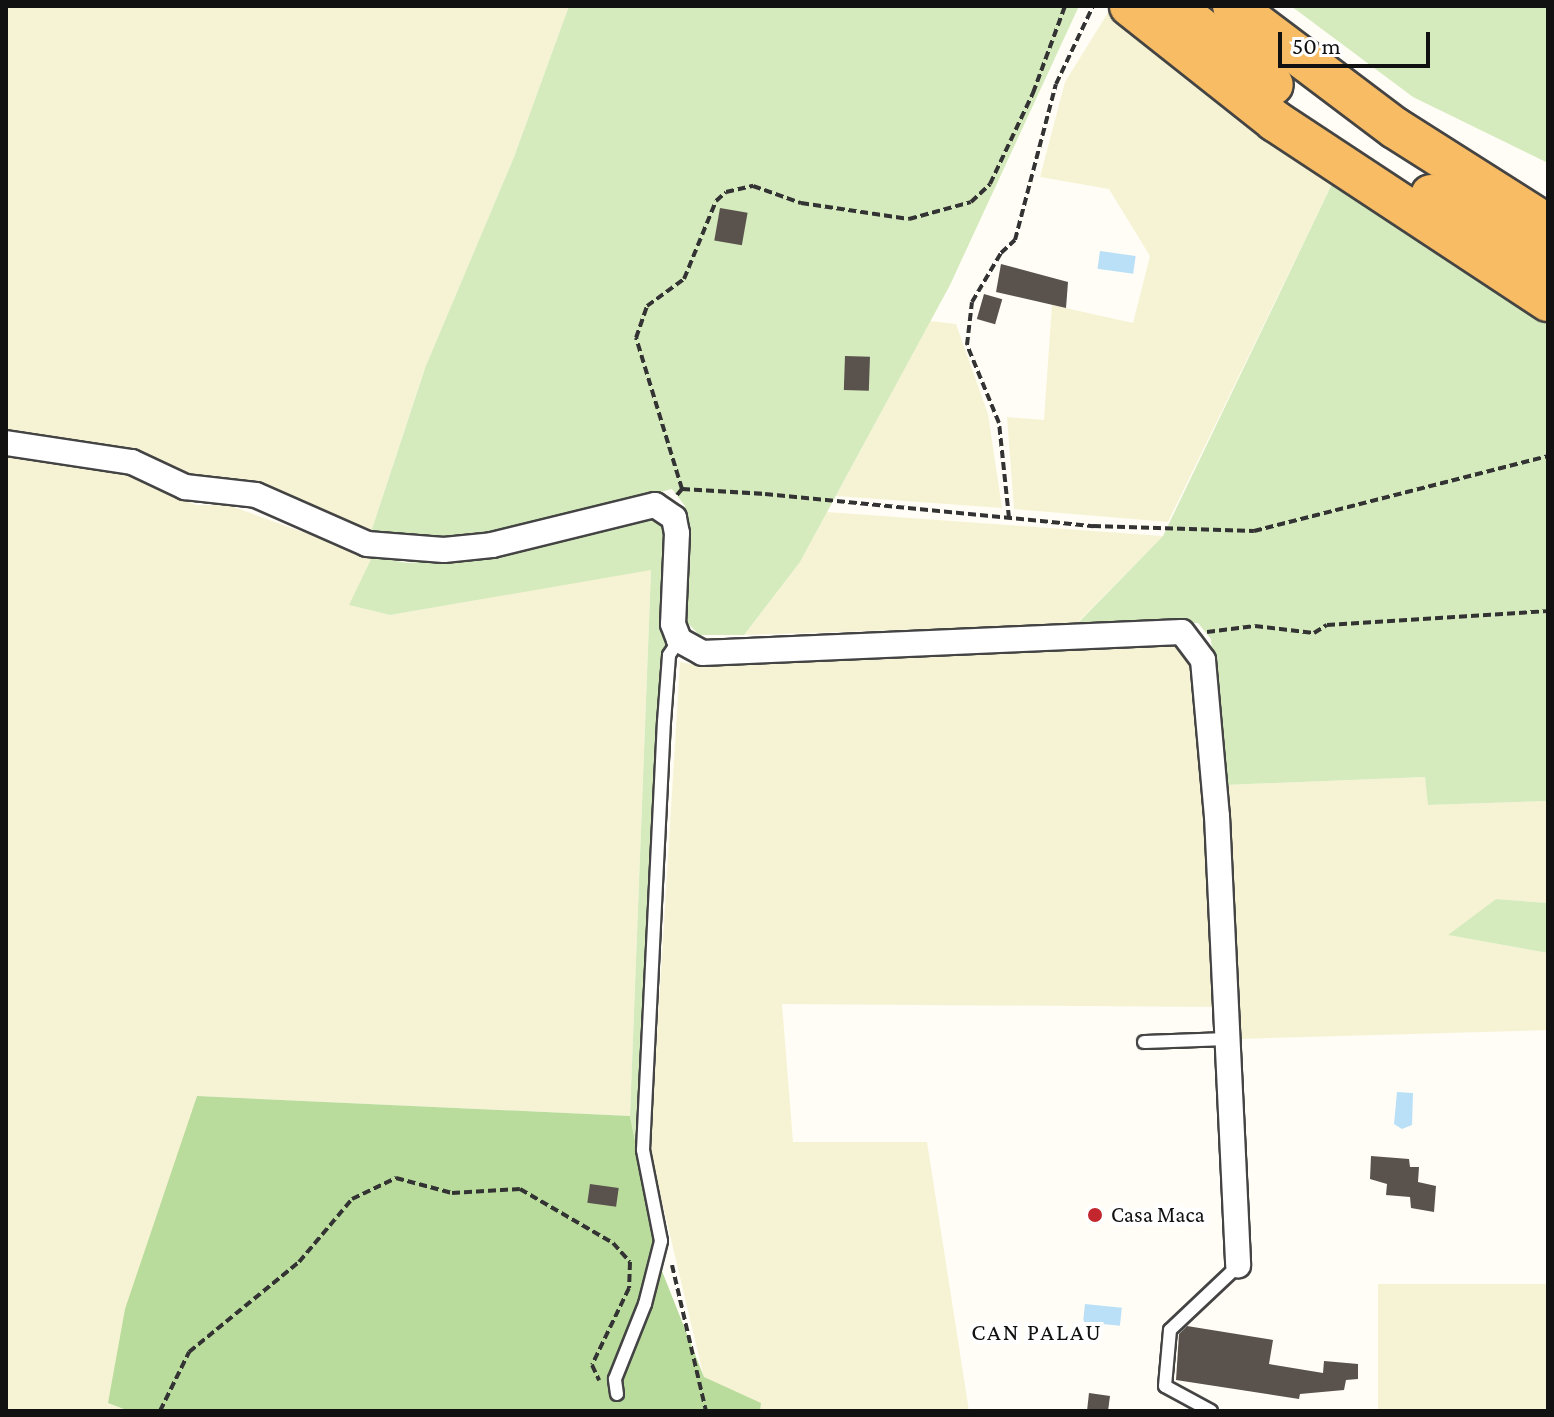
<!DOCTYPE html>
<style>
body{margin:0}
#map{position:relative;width:1554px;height:1417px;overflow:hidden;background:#fffdf5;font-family:"Crimson Pro",serif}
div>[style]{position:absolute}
.farmland>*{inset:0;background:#f6f3d4;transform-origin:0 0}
.green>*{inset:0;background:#d5ebbd}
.forest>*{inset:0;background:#b9dc9c}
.water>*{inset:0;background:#b9e0f7;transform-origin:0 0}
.building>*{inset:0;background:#5a524d;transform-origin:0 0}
.path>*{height:4px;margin-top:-2px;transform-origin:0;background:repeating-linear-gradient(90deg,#333 0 8px,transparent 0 12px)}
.roads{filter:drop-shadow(2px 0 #444) drop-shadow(-2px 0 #444) drop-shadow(0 2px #444) drop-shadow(0 -2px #444)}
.service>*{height:12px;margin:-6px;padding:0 6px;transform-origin:6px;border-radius:6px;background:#fff}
.minor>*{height:24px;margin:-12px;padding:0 12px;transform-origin:12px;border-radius:12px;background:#fff}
.trunk>*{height:40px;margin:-20px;padding:0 20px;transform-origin:20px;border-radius:20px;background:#f7bc64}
.dots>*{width:22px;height:22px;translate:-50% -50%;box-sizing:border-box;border:4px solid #fff;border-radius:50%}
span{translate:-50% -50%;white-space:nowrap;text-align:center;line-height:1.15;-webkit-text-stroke:8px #fff;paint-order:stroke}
.poi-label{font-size:22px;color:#111}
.left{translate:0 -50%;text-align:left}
.neighbourhood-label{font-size:24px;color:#111;letter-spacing:2px}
.frame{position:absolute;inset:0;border:8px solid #111;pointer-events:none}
.scale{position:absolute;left:1278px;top:32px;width:152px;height:36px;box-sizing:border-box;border:4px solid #111;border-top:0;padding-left:10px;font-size:24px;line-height:28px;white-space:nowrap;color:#111;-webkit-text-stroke:6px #fff;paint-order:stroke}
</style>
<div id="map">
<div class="farmland">
<div style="clip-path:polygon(6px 6px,569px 6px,514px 157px,423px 373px,367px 544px,132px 462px,6px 446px)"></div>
<div style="clip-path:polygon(1109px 11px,1332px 184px,1168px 522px,1014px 509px,1007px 417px,1044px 420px,1052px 305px,1133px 323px,1150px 256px,1109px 189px,1040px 177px,1065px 82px)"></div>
<div style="clip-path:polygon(930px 321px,956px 324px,988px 414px,1002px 508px,836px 496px)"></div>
<div style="clip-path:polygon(6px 454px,128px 473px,196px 505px,228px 505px,372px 557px,350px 605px,390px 615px,651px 569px,630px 1116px,197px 1096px,108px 1403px,129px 1411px,6px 1411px)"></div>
<div style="clip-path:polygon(827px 512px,1163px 536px,1076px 624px,744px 635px,800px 562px)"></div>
<div style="clip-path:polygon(1174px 640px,1192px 657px,1216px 1007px,782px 1004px,793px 1142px,927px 1142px,969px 1411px,760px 1411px,760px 1403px,704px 1378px,650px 1151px,680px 662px,702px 666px)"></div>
<div style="clip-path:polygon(1425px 777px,1429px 805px,1548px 801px,1548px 903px,1496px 899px,1449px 935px,1548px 953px,1548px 1030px,1240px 1039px,1224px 785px)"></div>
<div style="left:1548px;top:1284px;width:127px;height:170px;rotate:90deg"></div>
</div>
<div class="green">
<div style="clip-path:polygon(569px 6px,1079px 6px,950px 285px,800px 562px,744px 635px,699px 635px,687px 622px,685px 506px,672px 489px,494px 537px,369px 538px,425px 368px,514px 157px)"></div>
<div style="clip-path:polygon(1291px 6px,1548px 6px,1548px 163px,1413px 97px)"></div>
<div style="clip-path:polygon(1332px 184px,1548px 317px,1548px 801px,1428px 805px,1425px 777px,1224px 785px,1211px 639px,1198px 623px,1077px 624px,1163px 536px)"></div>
<div style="clip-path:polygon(657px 517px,667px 530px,669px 568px,638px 1154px,630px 1116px,651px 570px,390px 615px,349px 605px,372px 557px,408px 563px,504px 553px)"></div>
<div style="clip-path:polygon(1496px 899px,1548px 903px,1548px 953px,1448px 935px)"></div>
</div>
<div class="forest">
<div style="clip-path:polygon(197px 1096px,630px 1116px,660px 1266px,704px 1377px,761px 1403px,760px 1411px,129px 1411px,108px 1403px,125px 1309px)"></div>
</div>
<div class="water">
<div style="left:1100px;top:251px;width:36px;height:18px;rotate:8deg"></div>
<div style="clip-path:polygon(1397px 1092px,1413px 1093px,1412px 1125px,1402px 1129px,1394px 1124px)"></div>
<div style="left:1085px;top:1304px;width:37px;height:18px;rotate:6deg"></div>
</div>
<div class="building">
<div style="left:720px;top:208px;width:28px;height:33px;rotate:10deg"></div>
<div style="clip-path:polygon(1001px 264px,1068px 282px,1066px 308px,996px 292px)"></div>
<div style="left:984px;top:294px;width:19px;height:26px;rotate:16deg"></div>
<div style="left:845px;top:356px;width:25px;height:34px;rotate:2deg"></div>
<div style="clip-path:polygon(1371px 1156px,1409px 1159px,1410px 1167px,1419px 1167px,1418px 1182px,1436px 1186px,1434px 1212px,1411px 1208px,1410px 1197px,1386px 1195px,1387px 1184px,1370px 1179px)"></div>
<div style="left:590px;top:1184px;width:29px;height:19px;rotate:8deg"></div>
<div style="clip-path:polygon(1187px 1326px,1273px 1340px,1269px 1364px,1323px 1373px,1324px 1361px,1358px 1364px,1358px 1379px,1346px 1380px,1344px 1390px,1300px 1394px,1299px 1399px,1176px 1380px,1179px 1334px)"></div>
<div style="clip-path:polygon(1089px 1393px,1110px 1396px,1108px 1411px,1087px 1411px)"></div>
</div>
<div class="path">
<div style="left:682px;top:489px;width:158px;rotate:-106.9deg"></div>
<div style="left:636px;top:338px;width:34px;rotate:-71deg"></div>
<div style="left:647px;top:306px;width:46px;rotate:-36.1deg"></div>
<div style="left:684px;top:279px;width:84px;rotate:-67.7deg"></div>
<div style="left:716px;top:201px;width:13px;rotate:-42deg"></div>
<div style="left:726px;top:192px;width:28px;rotate:-13deg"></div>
<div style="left:753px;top:186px;width:51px;rotate:19.5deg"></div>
<div style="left:801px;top:203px;width:109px;rotate:8.4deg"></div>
<div style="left:909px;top:219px;width:64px;rotate:-15.3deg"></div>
<div style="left:971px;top:202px;width:26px;rotate:-43deg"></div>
<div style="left:990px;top:184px;width:101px;rotate:-64.7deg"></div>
<div style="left:1033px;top:93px;width:93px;rotate:-69.8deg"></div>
<div style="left:677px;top:495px;width:8px;rotate:-50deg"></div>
<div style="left:682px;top:489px;width:83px;rotate:3.4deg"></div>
<div style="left:765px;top:494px;width:330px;rotate:5.6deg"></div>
<div style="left:1093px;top:526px;width:161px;rotate:1.8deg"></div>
<div style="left:1254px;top:531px;width:303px;rotate:-14.3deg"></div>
<div style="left:1009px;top:518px;width:96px;rotate:-96deg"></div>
<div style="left:999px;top:423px;width:84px;rotate:-112.3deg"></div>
<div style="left:967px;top:345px;width:43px;rotate:-83.4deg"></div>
<div style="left:972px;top:302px;width:57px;rotate:-59.4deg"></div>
<div style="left:1001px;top:253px;width:19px;rotate:-43deg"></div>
<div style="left:1015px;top:240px;width:161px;rotate:-75.3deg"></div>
<div style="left:1056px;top:84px;width:86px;rotate:-64.6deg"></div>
<div style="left:1207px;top:632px;width:48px;rotate:-7.1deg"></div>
<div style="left:1255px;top:626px;width:59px;rotate:6.8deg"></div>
<div style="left:1314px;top:633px;width:15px;rotate:-32deg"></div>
<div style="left:1327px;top:625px;width:221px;rotate:-3.6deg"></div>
<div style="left:672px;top:1265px;width:150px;rotate:76.9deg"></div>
<div style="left:160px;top:1411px;width:66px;rotate:-63.8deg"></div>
<div style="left:189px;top:1352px;width:142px;rotate:-39.3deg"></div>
<div style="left:299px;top:1262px;width:82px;rotate:-49.9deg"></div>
<div style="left:352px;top:1199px;width:49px;rotate:-25.5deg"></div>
<div style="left:396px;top:1178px;width:58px;rotate:15deg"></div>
<div style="left:452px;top:1193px;width:68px;rotate:-3.4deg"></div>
<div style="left:520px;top:1189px;width:108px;rotate:30.1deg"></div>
<div style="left:613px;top:1243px;width:25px;rotate:48deg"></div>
<div style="left:630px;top:1262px;width:26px;rotate:92deg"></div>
<div style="left:629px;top:1288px;width:85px;rotate:115.7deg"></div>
<div style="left:592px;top:1365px;width:17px;rotate:65deg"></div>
</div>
<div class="roads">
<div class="service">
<div style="left:1144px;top:1042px;width:84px;rotate:-2deg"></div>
<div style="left:617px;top:1394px;width:15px;rotate:-98deg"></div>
<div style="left:615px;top:1379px;width:81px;rotate:-68.2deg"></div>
<div style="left:645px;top:1304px;width:65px;rotate:-75.7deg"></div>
<div style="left:661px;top:1241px;width:93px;rotate:-101.2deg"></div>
<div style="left:643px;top:1150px;width:429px;rotate:-87.2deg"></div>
<div style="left:664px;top:722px;width:67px;rotate:-85.7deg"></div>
<div style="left:669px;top:655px;width:18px;rotate:-56deg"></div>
<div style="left:1211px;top:1411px;width:52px;rotate:-151.5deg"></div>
<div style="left:1165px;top:1386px;width:56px;rotate:-84.9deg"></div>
<div style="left:1170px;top:1330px;width:93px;rotate:-43.3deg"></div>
</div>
<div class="minor">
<div style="left:6px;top:443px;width:127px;rotate:8.6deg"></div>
<div style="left:132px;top:462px;width:59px;rotate:25.3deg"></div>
<div style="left:185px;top:487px;width:71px;rotate:6.4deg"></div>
<div style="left:256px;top:495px;width:121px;rotate:23.8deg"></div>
<div style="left:367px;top:544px;width:77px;rotate:4.5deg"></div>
<div style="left:444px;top:550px;width:48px;rotate:-5.9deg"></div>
<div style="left:492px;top:545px;width:168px;rotate:-13.8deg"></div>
<div style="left:655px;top:505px;width:23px;rotate:34deg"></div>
<div style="left:674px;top:518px;width:15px;rotate:79deg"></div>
<div style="left:677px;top:533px;width:91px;rotate:92.5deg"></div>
<div style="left:673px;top:624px;width:17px;rotate:69deg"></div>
<div style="left:679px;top:640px;width:26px;rotate:29deg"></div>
<div style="left:702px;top:653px;width:480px;rotate:-2.5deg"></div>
<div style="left:1182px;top:632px;width:35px;rotate:53deg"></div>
<div style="left:1203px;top:660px;width:157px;rotate:84.9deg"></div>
<div style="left:1217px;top:816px;width:450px;rotate:87.3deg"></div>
</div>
<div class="trunk">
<div style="left:1130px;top:6px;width:185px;rotate:38.4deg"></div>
<div style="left:1275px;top:121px;width:327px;rotate:33.4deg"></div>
<div style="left:1173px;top:6px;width:127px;rotate:38.3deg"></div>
<div style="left:1233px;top:6px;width:203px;rotate:37deg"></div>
<div style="left:1395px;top:128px;width:181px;rotate:32.4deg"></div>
<div style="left:1431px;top:195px;width:135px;rotate:30.2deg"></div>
</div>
</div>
<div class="dots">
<div style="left:1095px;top:1215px;background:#c4262e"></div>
</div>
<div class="poi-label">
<span class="left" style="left:1111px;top:1215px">Casa Maca</span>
</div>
<div class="neighbourhood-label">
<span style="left:1037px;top:1332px">CAN PALAU</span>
</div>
<div class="frame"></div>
<div class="scale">50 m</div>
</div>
